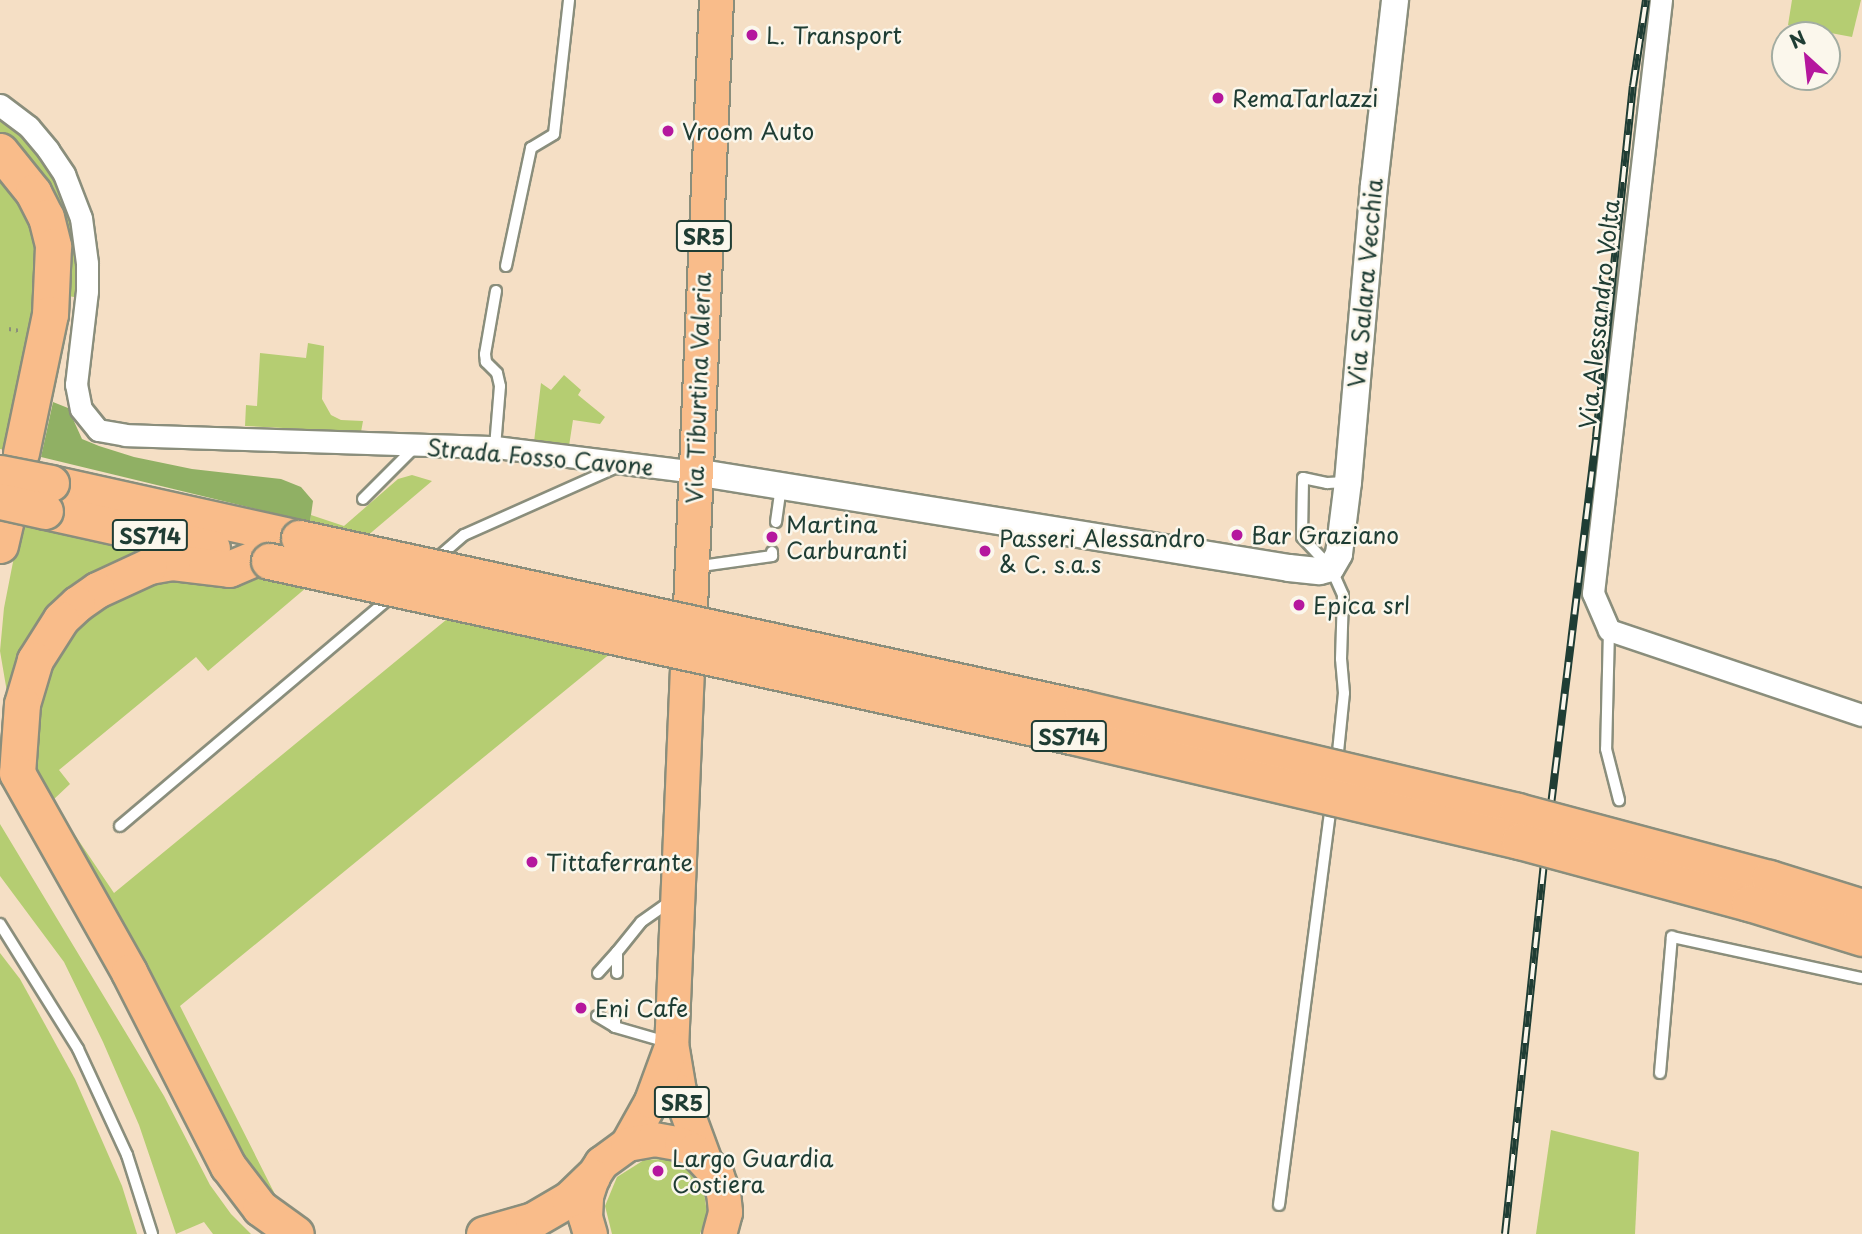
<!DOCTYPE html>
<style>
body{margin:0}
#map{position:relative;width:1862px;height:1234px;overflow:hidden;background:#f5dfc5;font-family:"Playpen Sans",sans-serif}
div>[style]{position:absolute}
.green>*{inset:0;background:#b5cd72}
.forest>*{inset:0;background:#90b064}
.path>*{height:3.5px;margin-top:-1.75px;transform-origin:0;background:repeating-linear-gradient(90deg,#8a8e7c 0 2px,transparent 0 7px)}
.roads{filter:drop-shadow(2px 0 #8a8e7c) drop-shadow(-2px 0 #8a8e7c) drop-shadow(0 2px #8a8e7c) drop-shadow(0 -2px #8a8e7c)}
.service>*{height:10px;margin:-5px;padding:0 5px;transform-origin:5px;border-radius:5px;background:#fff}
.minor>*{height:21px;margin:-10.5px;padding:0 10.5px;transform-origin:10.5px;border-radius:10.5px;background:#fff}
.tertiary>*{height:26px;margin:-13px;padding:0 13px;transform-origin:13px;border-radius:13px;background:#fff}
.primary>*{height:33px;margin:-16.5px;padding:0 16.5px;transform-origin:16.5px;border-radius:16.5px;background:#f9bc8a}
.trunk>*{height:35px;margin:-17.5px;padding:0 17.5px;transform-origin:17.5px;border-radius:17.5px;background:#f9bc8a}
.rail>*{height:8px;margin-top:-4px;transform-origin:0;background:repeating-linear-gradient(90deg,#fbf7ec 0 16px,#1f3d34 0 32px);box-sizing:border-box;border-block:2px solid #1f3d34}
.bridges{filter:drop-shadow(2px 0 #8a8e7c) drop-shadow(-2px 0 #8a8e7c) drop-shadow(0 2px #8a8e7c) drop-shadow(0 -2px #8a8e7c)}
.trunk-bridge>*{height:35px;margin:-17.5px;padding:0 17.5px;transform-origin:17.5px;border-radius:17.5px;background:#f9bc8a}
.dots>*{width:19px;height:19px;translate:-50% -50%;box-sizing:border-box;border:4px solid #fbf7ec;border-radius:50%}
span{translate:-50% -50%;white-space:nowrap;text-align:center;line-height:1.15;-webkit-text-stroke:5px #fbf7ec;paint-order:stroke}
.shield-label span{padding:2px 5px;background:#fbf7ec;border:2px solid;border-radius:5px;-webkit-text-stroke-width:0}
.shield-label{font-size:21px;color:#1f3d34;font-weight:700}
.poi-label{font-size:23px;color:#1f3d34}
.left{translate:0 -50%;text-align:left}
.street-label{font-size:23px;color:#1f3d34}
.north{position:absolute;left:1771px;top:21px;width:70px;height:70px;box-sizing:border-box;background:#fbf7ec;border:2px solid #a3ada2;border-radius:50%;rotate:333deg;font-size:19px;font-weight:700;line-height:28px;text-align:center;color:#1f3d34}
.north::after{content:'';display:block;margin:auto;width:24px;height:32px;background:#b5179e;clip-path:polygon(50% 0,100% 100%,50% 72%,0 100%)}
</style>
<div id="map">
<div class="green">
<div style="clip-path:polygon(1792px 0,1861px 0,1852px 37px,1788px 25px)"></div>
<div style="clip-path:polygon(0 111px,48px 160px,78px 227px,79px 298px,63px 295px,0 137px)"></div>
<div style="clip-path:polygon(0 171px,35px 232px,38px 297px,5px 450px,0 449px)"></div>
<div style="clip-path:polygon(308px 343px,324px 346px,322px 399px,331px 415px,341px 420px,363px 421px,361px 432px,245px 426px,246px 405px,257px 406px,260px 353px,306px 358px)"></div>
<div style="clip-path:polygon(564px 375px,581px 390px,578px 395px,605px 417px,600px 424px,573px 420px,569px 446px,534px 442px,541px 383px,551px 390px)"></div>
<div style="clip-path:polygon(412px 475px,432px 481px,208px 671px,196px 657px,59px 770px,70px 784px,52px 801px,114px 893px,508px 569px,680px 610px,606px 657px,180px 1006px,290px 1224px,250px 1185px,34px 768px,31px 714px,60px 635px,153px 573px,251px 578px,310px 522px,311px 515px,344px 526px,398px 479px)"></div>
<div style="clip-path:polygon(21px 521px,161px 549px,86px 586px,9px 704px,0 651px,4px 608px)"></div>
<div style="clip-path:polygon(0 824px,164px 1096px,210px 1185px,231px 1214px,251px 1234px,213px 1234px,204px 1222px,176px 1234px,139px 1125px,103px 1042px,64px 962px,0 876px)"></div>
<div style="clip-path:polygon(0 953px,20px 979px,75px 1079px,122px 1186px,137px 1234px,0 1234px)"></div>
<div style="clip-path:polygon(1551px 1130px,1639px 1152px,1635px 1234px,1536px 1234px)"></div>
<div style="clip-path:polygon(665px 1159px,685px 1167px,704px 1192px,707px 1213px,700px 1234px,612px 1234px,605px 1206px,617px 1177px,644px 1160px)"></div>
</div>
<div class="forest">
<div style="clip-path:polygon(53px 402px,68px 408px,82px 439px,99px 446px,134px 457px,192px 469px,281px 479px,301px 487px,313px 501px,310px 522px,41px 457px)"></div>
</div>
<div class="path">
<div style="left:9px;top:329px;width:11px;rotate:10deg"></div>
</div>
<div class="roads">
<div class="service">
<div style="left:506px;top:266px;width:121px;rotate:-78deg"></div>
<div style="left:531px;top:148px;width:27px;rotate:-31deg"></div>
<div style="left:554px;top:134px;width:135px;rotate:-83.6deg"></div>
<div style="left:495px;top:447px;width:61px;rotate:-85.3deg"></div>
<div style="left:500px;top:386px;width:13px;rotate:-103deg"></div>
<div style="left:497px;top:373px;width:16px;rotate:-135deg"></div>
<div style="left:486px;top:362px;width:8px;rotate:-97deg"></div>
<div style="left:485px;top:354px;width:64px;rotate:-80.1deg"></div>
<div style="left:363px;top:499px;width:76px;rotate:-45deg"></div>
<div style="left:776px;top:522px;width:35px;rotate:-82deg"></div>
<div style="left:442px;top:554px;width:29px;rotate:-41deg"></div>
<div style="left:464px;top:535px;width:170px;rotate:-24deg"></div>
<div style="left:694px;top:567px;width:79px;rotate:-8deg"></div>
<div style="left:772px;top:556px;width:4px;rotate:-90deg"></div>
<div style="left:1609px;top:630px;width:119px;rotate:91.4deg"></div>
<div style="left:1606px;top:749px;width:53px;rotate:75.7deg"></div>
<div style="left:1338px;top:752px;width:59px;rotate:-84.2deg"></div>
<div style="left:1344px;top:693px;width:34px;rotate:-95deg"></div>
<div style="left:1341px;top:659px;width:64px;rotate:-88.2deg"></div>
<div style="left:1343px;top:595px;width:30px;rotate:-114deg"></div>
<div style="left:1331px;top:568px;width:42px;rotate:-133.1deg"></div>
<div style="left:1302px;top:537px;width:59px;rotate:-89deg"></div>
<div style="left:1303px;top:478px;width:25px;rotate:12deg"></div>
<div style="left:1327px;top:483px;width:20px;rotate:-3deg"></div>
<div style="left:120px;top:826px;width:347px;rotate:-40.2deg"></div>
<div style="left:0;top:924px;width:147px;rotate:58deg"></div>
<div style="left:78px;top:1049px;width:117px;rotate:65.2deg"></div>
<div style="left:127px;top:1155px;width:83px;rotate:72.4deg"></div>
<div style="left:598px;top:973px;width:28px;rotate:-48deg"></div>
<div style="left:617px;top:973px;width:21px;rotate:-90deg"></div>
<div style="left:617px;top:952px;width:38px;rotate:-51deg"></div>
<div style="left:641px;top:922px;width:35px;rotate:-35deg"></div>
<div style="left:597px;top:1016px;width:21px;rotate:31deg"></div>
<div style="left:615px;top:1017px;width:10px;rotate:90deg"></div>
<div style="left:615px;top:1027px;width:54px;rotate:16.1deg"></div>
<div style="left:1660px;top:1073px;width:137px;rotate:-85deg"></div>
<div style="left:1672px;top:937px;width:194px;rotate:12.2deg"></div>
<div style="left:1279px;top:1205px;width:397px;rotate:-82.6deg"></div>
</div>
<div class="minor">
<div style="left:1661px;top:0;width:597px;rotate:96.54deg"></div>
<div style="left:1593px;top:593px;width:40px;rotate:66.6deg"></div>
<div style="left:1609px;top:630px;width:267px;rotate:18.6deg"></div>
<div style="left:0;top:105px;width:36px;rotate:37deg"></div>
<div style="left:29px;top:127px;width:30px;rotate:50deg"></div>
<div style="left:48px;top:150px;width:29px;rotate:56deg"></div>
<div style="left:64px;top:174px;width:47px;rotate:68.9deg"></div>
<div style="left:81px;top:218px;width:45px;rotate:82.4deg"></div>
<div style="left:87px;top:263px;width:28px;rotate:90deg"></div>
<div style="left:87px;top:291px;width:94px;rotate:96.7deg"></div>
<div style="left:76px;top:384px;width:25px;rotate:79deg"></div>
<div style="left:81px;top:409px;width:27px;rotate:51deg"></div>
<div style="left:98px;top:430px;width:27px;rotate:10deg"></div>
<div style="left:125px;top:435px;width:370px;rotate:1.9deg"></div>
<div style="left:495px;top:447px;width:202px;rotate:7.1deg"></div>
</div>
<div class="tertiary">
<div style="left:695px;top:472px;width:602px;rotate:9.18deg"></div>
<div style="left:1289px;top:568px;width:31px;rotate:6deg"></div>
<div style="left:1320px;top:571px;width:11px;rotate:-15deg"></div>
<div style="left:1331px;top:568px;width:16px;rotate:-60deg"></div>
<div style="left:1339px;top:554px;width:73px;rotate:-82.9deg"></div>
<div style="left:1348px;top:482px;width:298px;rotate:-85deg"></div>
<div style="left:1374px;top:185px;width:186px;rotate:-83.5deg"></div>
</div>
<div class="primary">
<div style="left:690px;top:607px;width:608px;rotate:-87.55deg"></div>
<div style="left:687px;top:668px;width:375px;rotate:92.4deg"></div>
<div style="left:671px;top:1043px;width:49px;rotate:80.5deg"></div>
<div style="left:679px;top:1091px;width:72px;rotate:69.8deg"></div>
<div style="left:627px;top:1144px;width:49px;rotate:-60.8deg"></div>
<div style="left:651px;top:1101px;width:55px;rotate:-69.9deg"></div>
<div style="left:590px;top:1234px;width:18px;rotate:-106deg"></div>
<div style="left:585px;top:1217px;width:21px;rotate:-87deg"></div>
<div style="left:586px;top:1196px;width:20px;rotate:-72deg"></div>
<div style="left:592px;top:1177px;width:17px;rotate:-57deg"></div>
<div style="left:601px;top:1163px;width:32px;rotate:-36deg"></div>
<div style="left:627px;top:1144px;width:27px;rotate:-10deg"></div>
<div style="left:654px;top:1139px;width:27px;rotate:10deg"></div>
<div style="left:681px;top:1144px;width:14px;rotate:25deg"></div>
<div style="left:694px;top:1150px;width:33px;rotate:47deg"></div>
<div style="left:716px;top:1174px;width:19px;rotate:69deg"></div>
<div style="left:723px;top:1192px;width:20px;rotate:84deg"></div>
<div style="left:725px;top:1212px;width:23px;rotate:105deg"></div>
</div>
<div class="trunk">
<div style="left:0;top:151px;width:53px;rotate:51.2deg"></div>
<div style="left:33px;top:192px;width:28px;rotate:63deg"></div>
<div style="left:46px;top:217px;width:30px;rotate:76deg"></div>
<div style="left:53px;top:246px;width:68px;rotate:92.5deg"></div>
<div style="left:50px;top:314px;width:142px;rotate:101.8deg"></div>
<div style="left:51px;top:483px;width:254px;rotate:12.5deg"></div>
<div style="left:45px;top:511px;width:171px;rotate:12.5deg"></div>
<div style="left:0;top:545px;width:28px;rotate:-77deg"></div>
<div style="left:255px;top:558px;width:28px;rotate:157deg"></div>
<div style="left:229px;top:569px;width:57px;rotate:-173deg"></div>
<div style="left:172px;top:562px;width:23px;rotate:170deg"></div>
<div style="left:149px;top:566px;width:57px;rotate:155.2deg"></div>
<div style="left:97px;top:590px;width:24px;rotate:145deg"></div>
<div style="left:77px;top:604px;width:22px;rotate:137deg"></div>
<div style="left:61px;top:619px;width:49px;rotate:122.4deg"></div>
<div style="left:35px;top:660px;width:46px;rotate:106.5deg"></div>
<div style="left:22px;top:704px;width:69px;rotate:94.1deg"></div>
<div style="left:17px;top:773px;width:228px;rotate:60.6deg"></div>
<div style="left:129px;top:972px;width:218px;rotate:63deg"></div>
<div style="left:228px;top:1166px;width:53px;rotate:52.7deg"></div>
<div style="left:260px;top:1208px;width:44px;rotate:35.8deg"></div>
<div style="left:484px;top:1234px;width:51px;rotate:-15.9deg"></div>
<div style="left:533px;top:1220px;width:42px;rotate:-30.3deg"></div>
<div style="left:569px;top:1199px;width:32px;rotate:-44deg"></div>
</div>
</div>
<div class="rail">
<div style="left:1551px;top:805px;width:371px;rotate:-83deg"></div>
<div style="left:1596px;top:437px;width:353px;rotate:-84deg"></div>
<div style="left:1633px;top:86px;width:87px;rotate:-81.4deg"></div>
<div style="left:1505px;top:1234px;width:372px;rotate:-84deg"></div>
</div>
<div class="bridges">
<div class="trunk-bridge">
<div style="left:0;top:473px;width:52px;rotate:11.1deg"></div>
<div style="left:0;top:501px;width:46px;rotate:12.5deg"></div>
<div style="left:299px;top:538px;width:801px;rotate:12.25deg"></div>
<div style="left:1082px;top:708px;width:447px;rotate:13.3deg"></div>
<div style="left:1517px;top:811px;width:261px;rotate:14.9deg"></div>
<div style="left:1769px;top:878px;width:97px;rotate:17.3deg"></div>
<div style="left:269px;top:561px;width:821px;rotate:12.31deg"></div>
<div style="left:1071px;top:736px;width:460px;rotate:13.2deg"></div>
<div style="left:1519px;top:841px;width:238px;rotate:15.1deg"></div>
<div style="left:1749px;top:903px;width:118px;rotate:17.2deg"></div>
</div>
</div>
<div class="dots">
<div style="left:752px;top:35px;background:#b5179e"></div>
<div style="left:1218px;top:98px;background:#b5179e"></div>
<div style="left:668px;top:131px;background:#b5179e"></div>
<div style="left:1237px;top:535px;background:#b5179e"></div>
<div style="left:772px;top:537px;background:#b5179e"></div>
<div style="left:985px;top:551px;background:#b5179e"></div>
<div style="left:1299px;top:605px;background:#b5179e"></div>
<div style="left:532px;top:862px;background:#b5179e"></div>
<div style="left:581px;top:1008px;background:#b5179e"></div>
<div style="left:658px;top:1171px;background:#b5179e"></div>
</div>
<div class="shield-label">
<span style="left:704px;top:236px">SR5</span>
<span style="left:150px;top:535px">SS714</span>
<span style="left:1069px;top:736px">SS714</span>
<span style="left:682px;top:1102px">SR5</span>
</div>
<div class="poi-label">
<span class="left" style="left:766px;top:35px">L. Transport</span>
<span class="left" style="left:1232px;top:98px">RemaTarlazzi</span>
<span class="left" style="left:682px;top:131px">Vroom Auto</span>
<span class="left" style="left:786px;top:537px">Martina<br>Carburanti</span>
<span class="left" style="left:1251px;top:535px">Bar Graziano</span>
<span class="left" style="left:999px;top:551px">Passeri Alessandro<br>&amp; C. s.a.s</span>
<span class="left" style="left:1313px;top:605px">Epica srl</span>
<span class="left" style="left:546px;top:862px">Tittaferrante</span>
<span class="left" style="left:595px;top:1008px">Eni Cafe</span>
<span class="left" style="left:672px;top:1171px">Largo Guardia<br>Costiera</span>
</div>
<div class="street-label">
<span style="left:1365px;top:283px;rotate:-85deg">Via Salara Vecchia</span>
<span style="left:1599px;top:314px;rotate:-84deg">Via Alessandro Volta</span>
<span style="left:698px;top:388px;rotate:-88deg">Via Tiburtina Valeria</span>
<span style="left:540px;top:457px;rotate:5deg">Strada Fosso Cavone</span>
</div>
<div class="north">N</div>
</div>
